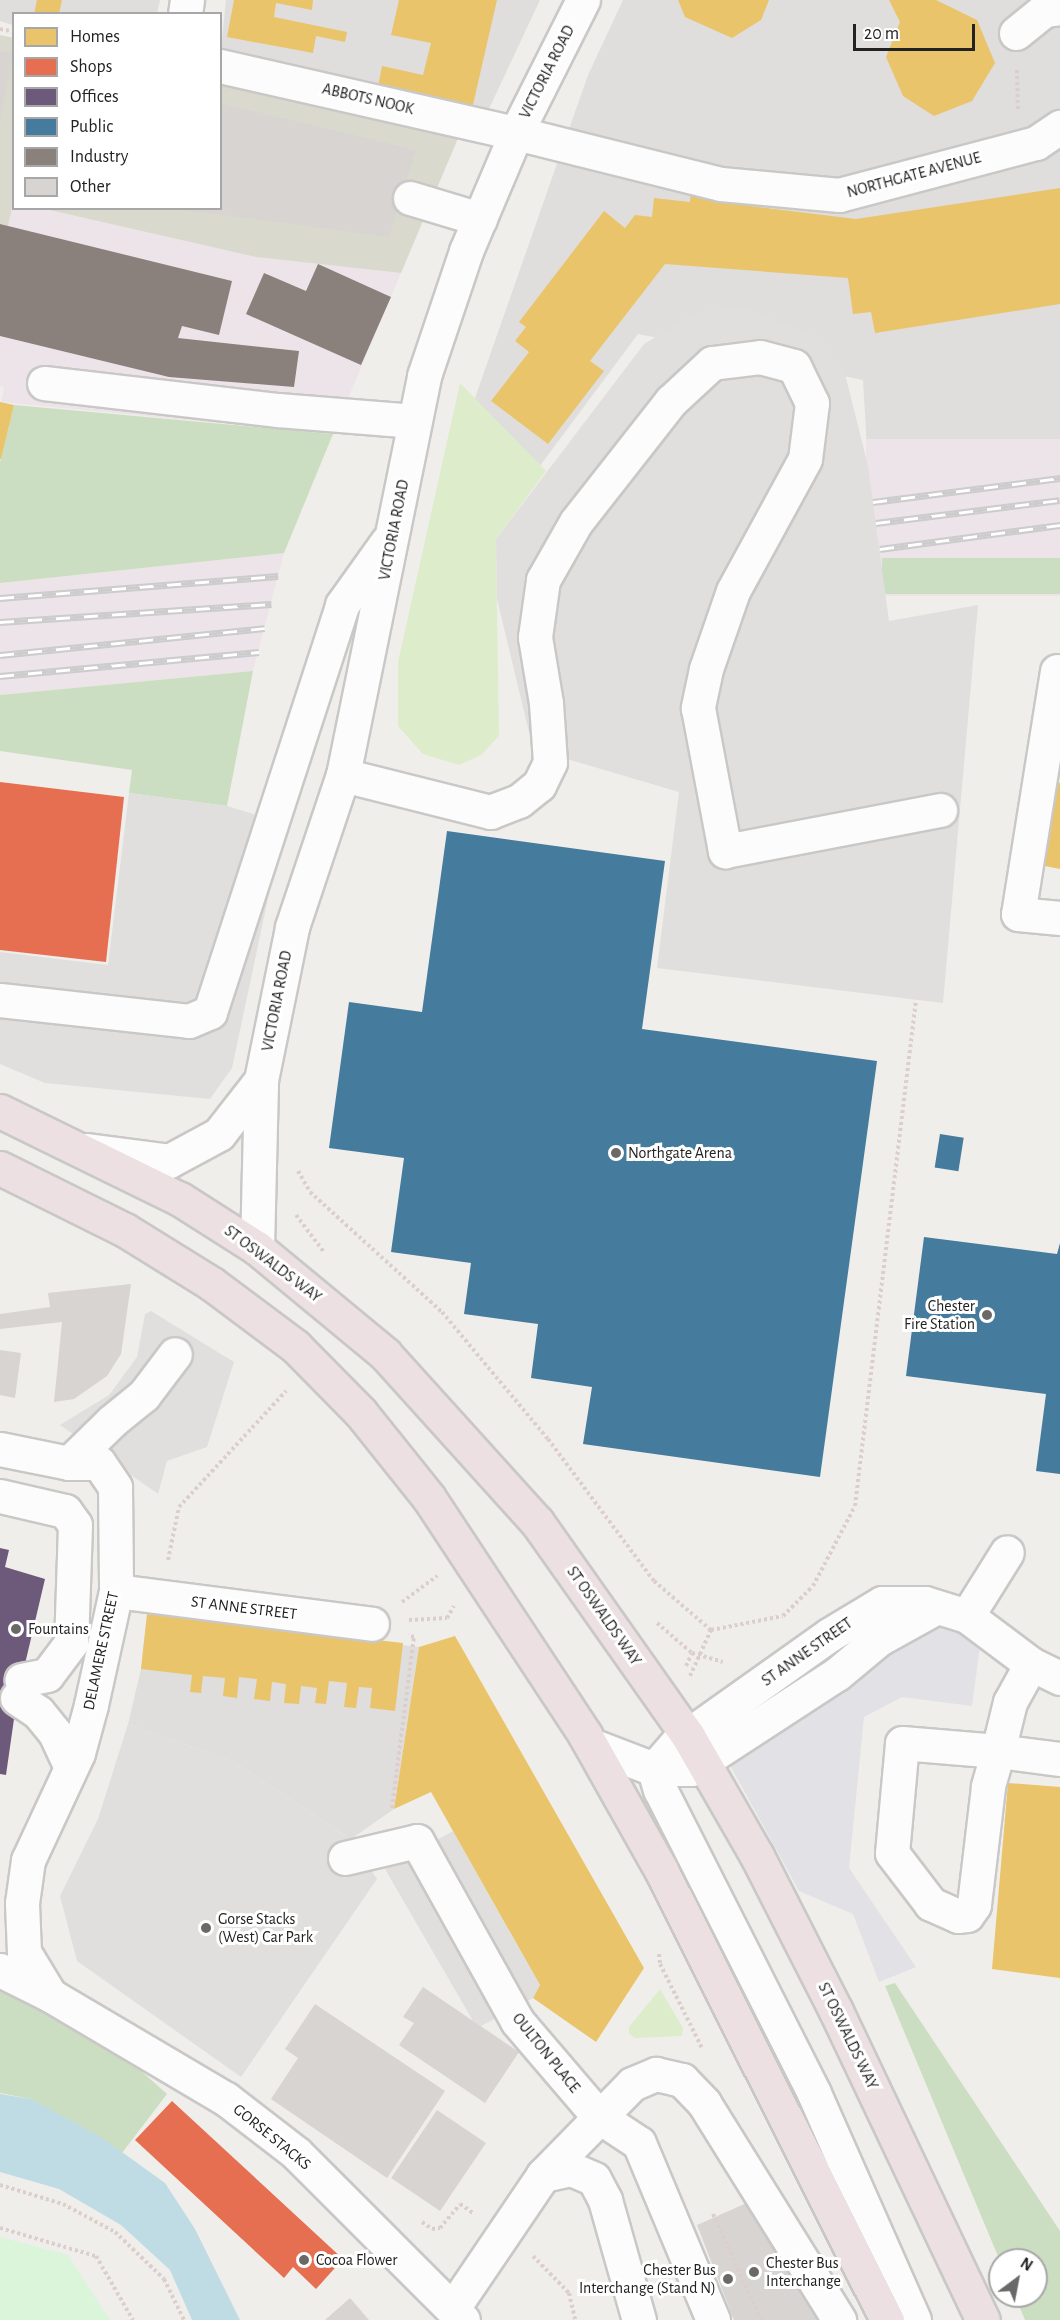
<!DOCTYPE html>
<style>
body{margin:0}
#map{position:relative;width:1060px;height:2320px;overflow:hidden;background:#f0eeeb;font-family:"Alegreya Sans",sans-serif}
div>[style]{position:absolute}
.residential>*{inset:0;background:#dfdedc}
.industrial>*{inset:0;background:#ede4e9;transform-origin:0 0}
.construction>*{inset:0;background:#d9d9cd}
.grass>*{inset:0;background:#ddeccb}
.forest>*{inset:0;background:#cbdec1;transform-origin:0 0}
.park>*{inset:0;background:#daf5da}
.parking>*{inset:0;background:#e0dfde}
.plaza>*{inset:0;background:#e2e1e5}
.water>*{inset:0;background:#bfdbe3}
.homes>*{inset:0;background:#e9c46a}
.shops>*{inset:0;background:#e76f51}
.offices>*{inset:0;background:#6d597a}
.public>*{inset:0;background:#457b9d;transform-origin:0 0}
.industry>*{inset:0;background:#8a817c}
.building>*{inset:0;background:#d7d4d2;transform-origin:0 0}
.path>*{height:4px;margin-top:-2px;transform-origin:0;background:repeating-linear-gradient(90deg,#dccecd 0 3px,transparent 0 6px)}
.roads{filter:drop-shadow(2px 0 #c9c8c7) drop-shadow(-2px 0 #c9c8c7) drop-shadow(0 2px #c9c8c7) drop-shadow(0 -2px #c9c8c7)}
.minor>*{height:33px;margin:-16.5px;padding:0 16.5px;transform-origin:16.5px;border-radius:16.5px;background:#fdfcfc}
.highway>*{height:33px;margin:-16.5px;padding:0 16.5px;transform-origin:16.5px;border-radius:16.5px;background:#ece0e2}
.rail>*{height:7px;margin-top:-3.5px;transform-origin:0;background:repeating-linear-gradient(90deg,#fff 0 14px,#ccc 0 28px);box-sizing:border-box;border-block:2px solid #ccc}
.dots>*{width:16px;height:16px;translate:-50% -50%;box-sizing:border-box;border:3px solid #fff;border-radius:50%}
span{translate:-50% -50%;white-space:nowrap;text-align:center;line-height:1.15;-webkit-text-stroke:6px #fff;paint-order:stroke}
.street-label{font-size:16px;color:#222}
.poi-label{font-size:16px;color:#222}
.left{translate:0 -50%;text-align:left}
.right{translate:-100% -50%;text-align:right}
.legend{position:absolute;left:12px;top:12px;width:210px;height:198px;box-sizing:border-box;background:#fff;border:2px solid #a7a7a7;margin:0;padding:8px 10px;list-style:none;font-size:18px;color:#222}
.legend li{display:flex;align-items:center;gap:12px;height:30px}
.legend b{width:30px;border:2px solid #a7a7a7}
.north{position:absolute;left:988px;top:2248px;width:60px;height:60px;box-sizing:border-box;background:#fff;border:2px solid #a7a7a7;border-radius:50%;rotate:32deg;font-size:16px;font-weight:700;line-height:24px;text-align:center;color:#222}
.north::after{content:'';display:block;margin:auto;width:21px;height:27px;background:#6a6968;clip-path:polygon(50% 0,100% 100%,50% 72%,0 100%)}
.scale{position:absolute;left:853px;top:24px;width:122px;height:27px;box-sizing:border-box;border:3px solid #222;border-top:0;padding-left:8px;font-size:18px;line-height:21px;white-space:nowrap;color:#222;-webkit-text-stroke:4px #fff;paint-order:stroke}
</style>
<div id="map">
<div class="residential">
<div style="clip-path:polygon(0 0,160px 0,157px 13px,14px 14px,13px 25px,0 21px)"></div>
<div style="clip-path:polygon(226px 0,540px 0,487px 113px,221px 49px)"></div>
<div style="clip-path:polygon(623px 0,1060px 0,1060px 439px,868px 466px,863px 380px,638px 334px,522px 490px,454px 458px,588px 75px)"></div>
<div style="clip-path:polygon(147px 1614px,419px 1647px,394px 1809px,351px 1839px,234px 1762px,128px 1724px,141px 1669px)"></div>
</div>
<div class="industrial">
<div style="clip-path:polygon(13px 203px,14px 208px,45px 209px,256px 257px,401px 273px,333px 434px,1px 402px,4px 388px,0 386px,0 224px)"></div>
<div style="left:1060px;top:439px;width:157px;height:194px;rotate:90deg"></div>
<div style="clip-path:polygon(284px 553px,253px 671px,0 695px,0 583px)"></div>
</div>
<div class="construction">
<div style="clip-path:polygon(0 35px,14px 38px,13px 203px,8px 226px,0 224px)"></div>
<div style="clip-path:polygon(221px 83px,459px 136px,401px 273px,256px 257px,45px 209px,220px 208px)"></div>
</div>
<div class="grass">
<div style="clip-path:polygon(460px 383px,546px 471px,496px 539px,499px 736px,481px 755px,459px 765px,423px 754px,398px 726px,398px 662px)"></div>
<div style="clip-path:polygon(660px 1989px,683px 2028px,682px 2036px,635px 2038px,629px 2034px,629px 2027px)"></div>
</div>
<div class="forest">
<div style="clip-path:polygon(14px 405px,333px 434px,284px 553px,0 583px,0 462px)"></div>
<div style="left:1060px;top:558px;width:36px;height:178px;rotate:90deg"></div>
<div style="clip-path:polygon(253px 671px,227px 806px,129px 793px,132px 770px,0 751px,0 695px)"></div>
<div style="clip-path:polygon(895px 1983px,1060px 2231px,1060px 2320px,1025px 2320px,1015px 2296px,1036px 2296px,1036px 2260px,1000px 2261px,885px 1986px)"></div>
<div style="clip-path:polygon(0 1989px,122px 2054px,167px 2094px,122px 2153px,31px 2099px,0 2093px)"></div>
</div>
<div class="park">
<div style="clip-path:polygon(0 2237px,68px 2255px,110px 2320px,0 2320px)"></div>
</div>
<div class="parking">
<div style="clip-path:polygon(745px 309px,811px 333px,844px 370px,868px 466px,889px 621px,978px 605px,943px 1003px,657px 968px,679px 792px,533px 749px,497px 599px,496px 539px,644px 344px,697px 312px)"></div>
<div style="clip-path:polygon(129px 793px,227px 806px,284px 823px,232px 1068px,210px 1099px,45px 1083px,0 1064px,0 952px,108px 965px)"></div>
<div style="clip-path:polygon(151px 1311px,234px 1362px,207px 1447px,167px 1461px,158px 1494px,60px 1425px,109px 1395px,137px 1357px,145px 1314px)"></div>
<div style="clip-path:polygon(128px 1724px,234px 1762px,351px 1839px,377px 1879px,241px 2077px,77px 1961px,60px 1896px,98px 1819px)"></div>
<div style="clip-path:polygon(453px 1831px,540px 1985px,533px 1998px,481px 2026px,473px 2021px,385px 1869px)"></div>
</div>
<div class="plaza">
<div style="clip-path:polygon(941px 1626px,981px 1638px,972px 1706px,902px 1697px,864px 1717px,849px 1868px,916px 1967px,879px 1982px,853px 1914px,799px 1891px,725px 1756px,907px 1633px)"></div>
</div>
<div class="water">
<div style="clip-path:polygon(0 2094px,31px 2099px,101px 2137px,165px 2183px,195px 2229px,240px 2320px,192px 2320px,170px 2270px,121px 2225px,59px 2189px,0 2172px)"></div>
</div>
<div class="homes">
<div style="clip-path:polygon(37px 0,62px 0,59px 14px,34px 14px)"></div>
<div style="clip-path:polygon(234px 0,313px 0,312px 10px,276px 3px,274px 17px,347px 32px,345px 42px,316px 36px,313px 53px,227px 37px)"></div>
<div style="clip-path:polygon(399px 0,497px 0,472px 109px,378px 87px,382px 66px,423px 75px,431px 43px,391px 35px)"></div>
<div style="clip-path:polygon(678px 0,769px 0,761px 20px,732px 38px,685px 17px)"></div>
<div style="clip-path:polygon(889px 0,936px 0,977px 20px,995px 63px,972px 101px,934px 116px,903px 96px,886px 57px,900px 22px)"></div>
<div style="clip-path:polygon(1060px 188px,1060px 304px,875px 333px,871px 312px,853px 314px,848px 278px,665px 264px,590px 361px,604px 371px,548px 444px,491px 401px,529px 352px,515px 341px,526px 327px,519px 322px,604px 211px,625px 228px,635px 215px,652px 217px,654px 198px,690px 202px,691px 190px,751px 197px,750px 206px,856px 219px)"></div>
<div style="clip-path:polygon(0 402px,14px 405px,1px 459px,0 459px)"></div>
<div style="clip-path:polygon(1050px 781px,1060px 783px,1060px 869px,1035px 864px)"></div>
<div style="clip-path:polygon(147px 1614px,403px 1643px,395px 1711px,370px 1708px,372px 1688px,359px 1687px,356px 1708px,344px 1707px,347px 1683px,329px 1681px,326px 1704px,315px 1703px,317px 1688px,301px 1686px,299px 1704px,284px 1703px,286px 1684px,272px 1682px,270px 1701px,254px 1699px,257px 1679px,239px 1677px,237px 1698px,223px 1696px,225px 1678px,203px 1676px,201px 1693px,190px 1692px,192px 1675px,141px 1669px)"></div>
<div style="clip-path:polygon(455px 1636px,644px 1968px,596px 2042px,533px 1998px,540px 1985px,431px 1792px,394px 1809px,419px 1647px)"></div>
<div style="clip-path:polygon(1008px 1783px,1060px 1787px,1060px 1978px,992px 1969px)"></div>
</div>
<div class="shops">
<div style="clip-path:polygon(0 782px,124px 797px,106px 962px,0 950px)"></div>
<div style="clip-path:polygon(172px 2101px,343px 2259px,316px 2289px,293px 2267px,284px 2278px,135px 2140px)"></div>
</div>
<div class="offices">
<div style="clip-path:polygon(0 1548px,9px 1550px,5px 1567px,45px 1579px,17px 1698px,6px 1775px,0 1774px)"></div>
</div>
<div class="public">
<div style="clip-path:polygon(447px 831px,665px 861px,642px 1029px,877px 1061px,820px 1477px,583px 1444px,592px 1387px,531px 1378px,538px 1324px,464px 1314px,471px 1263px,391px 1252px,404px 1158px,329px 1148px,349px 1002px,422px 1012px)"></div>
<div style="left:940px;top:1134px;width:24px;height:34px;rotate:9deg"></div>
<div style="clip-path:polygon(924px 1237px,1057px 1254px,1060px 1243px,1060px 1474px,1036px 1471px,1046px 1394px,906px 1376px)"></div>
</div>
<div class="industry">
<div style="clip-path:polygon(0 224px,232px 281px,219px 335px,182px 326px,178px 338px,299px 351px,294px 387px,169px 377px,0 336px)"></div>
<div style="clip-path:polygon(318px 264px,391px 297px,361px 365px,246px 314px,264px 273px,306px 291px)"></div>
</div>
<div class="building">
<div style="left:0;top:51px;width:14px;height:134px;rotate:12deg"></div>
<div style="clip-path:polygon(220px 103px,416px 150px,389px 237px,186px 210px,220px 208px)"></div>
<div style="clip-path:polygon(131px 1284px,121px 1354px,107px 1376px,74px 1399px,54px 1402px,62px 1322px,0 1329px,0 1314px,50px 1307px,48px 1293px)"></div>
<div style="clip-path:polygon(0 1350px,21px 1353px,15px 1398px,0 1395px)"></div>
<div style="clip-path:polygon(423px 1987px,519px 2052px,485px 2103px,399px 2045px,414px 2023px,403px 2017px)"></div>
<div style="clip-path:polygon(315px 2004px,445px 2091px,387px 2178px,271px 2099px,298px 2058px,285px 2049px)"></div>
<div style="left:437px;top:2110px;width:59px;height:82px;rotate:34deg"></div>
<div style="clip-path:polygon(749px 2202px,823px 2320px,734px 2320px,697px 2225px)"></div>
<div style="clip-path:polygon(350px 2298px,369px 2320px,325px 2320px)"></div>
</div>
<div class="path">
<div style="left:0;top:29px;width:14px;rotate:12deg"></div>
<div style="left:1017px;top:70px;width:40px;rotate:88.6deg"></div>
<div style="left:298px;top:1171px;width:24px;rotate:60deg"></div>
<div style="left:310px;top:1192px;width:178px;rotate:42.3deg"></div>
<div style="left:442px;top:1312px;width:165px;rotate:50.2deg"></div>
<div style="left:548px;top:1439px;width:177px;rotate:53.3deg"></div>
<div style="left:654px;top:1581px;width:75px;rotate:40.7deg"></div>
<div style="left:711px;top:1630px;width:73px;rotate:-11deg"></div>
<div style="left:783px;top:1616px;width:42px;rotate:-45deg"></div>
<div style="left:813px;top:1586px;width:90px;rotate:-62.3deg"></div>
<div style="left:855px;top:1506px;width:510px;rotate:-83.13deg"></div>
<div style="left:296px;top:1215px;width:46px;rotate:52.9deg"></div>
<div style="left:168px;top:1560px;width:54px;rotate:-78.3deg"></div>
<div style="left:179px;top:1507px;width:158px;rotate:-47.3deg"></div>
<div style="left:402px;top:1602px;width:44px;rotate:-36.6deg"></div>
<div style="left:409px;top:1620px;width:38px;rotate:-3deg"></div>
<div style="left:447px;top:1618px;width:14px;rotate:-60deg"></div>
<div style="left:657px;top:1623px;width:46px;rotate:40.6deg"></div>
<div style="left:692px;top:1653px;width:32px;rotate:16deg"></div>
<div style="left:686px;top:1666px;width:14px;rotate:-65deg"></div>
<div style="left:690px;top:1676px;width:51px;rotate:-65.5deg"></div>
<div style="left:392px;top:1808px;width:172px;rotate:-82.7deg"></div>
<div style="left:414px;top:1637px;width:6px;rotate:-162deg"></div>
<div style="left:659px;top:1954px;width:10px;rotate:84deg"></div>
<div style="left:660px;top:1964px;width:94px;rotate:63.4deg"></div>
<div style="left:0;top:2185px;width:66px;rotate:16.8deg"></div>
<div style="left:63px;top:2204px;width:59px;rotate:28.3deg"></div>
<div style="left:115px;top:2232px;width:68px;rotate:43.8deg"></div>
<div style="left:164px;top:2279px;width:46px;rotate:64deg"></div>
<div style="left:713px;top:2214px;width:116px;rotate:65.6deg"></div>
<div style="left:422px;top:2222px;width:12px;rotate:35deg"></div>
<div style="left:432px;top:2229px;width:8px;rotate:-7deg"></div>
<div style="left:440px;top:2228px;width:31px;rotate:-50deg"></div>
<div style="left:460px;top:2204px;width:16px;rotate:35deg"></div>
<div style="left:0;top:2228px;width:100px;rotate:16.3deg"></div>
<div style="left:96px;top:2256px;width:74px;rotate:60deg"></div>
<div style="left:533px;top:2256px;width:52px;rotate:45.8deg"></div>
<div style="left:569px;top:2293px;width:28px;rotate:77deg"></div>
</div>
<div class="roads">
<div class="minor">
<div style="left:185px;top:14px;width:14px;rotate:-82deg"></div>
<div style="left:1016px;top:33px;width:36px;rotate:-39deg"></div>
<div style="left:1044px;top:10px;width:16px;rotate:-7deg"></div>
<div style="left:220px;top:66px;width:303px;rotate:12.8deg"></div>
<div style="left:516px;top:133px;width:211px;rotate:14deg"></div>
<div style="left:721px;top:184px;width:119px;rotate:5.3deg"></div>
<div style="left:839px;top:195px;width:204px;rotate:-14.8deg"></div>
<div style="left:1036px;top:143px;width:29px;rotate:-34deg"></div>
<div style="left:410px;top:198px;width:73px;rotate:16.7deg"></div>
<div style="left:44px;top:383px;width:236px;rotate:6.6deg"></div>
<div style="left:278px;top:410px;width:137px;rotate:4.6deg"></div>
<div style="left:1057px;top:671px;width:246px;rotate:99.1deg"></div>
<div style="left:1018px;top:914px;width:42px;rotate:5.4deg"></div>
<div style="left:343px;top:775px;width:152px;rotate:14.1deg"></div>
<div style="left:490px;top:812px;width:31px;rotate:-21deg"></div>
<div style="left:519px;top:801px;width:26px;rotate:-39deg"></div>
<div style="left:539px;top:785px;width:25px;rotate:-64deg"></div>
<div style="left:550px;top:762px;width:59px;rotate:-93.9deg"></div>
<div style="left:546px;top:703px;width:67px;rotate:-99.5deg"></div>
<div style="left:535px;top:637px;width:58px;rotate:-82deg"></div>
<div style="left:543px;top:580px;width:67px;rotate:-60.4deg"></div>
<div style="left:576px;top:522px;width:154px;rotate:-51.9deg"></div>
<div style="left:671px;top:401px;width:56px;rotate:-42.8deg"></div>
<div style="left:712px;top:363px;width:48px;rotate:-7.1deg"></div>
<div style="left:760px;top:357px;width:35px;rotate:15deg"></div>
<div style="left:794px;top:366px;width:41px;rotate:64.1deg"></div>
<div style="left:812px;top:403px;width:56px;rotate:97.1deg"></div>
<div style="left:805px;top:459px;width:150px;rotate:118.6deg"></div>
<div style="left:733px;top:591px;width:83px;rotate:109.1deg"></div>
<div style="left:706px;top:669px;width:40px;rotate:102deg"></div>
<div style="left:698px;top:708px;width:146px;rotate:79.3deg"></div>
<div style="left:725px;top:851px;width:219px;rotate:-10.8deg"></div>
<div style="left:0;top:1000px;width:190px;rotate:6.3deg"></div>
<div style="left:189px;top:1021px;width:23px;rotate:-23deg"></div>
<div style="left:210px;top:1012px;width:428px;rotate:-72deg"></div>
<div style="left:342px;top:605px;width:77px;rotate:-54.5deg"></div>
<div style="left:87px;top:1150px;width:83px;rotate:7.6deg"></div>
<div style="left:169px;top:1161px;width:57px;rotate:-28.4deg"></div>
<div style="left:219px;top:1134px;width:68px;rotate:-52.1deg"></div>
<div style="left:257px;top:1248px;width:168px;rotate:-88.6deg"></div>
<div style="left:261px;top:1080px;width:156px;rotate:-78.5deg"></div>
<div style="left:292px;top:927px;width:160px;rotate:-71.5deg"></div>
<div style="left:343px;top:775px;width:407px;rotate:-78.5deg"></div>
<div style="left:424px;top:376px;width:132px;rotate:-71.4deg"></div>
<div style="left:466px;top:251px;width:128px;rotate:-67deg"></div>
<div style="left:516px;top:133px;width:149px;rotate:-63.3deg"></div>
<div style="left:0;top:1449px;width:70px;rotate:11.5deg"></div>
<div style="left:69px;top:1463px;width:30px"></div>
<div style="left:99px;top:1463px;width:29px;rotate:56deg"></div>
<div style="left:115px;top:1487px;width:104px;rotate:89.4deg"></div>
<div style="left:116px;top:1591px;width:117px;rotate:102.4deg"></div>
<div style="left:91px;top:1705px;width:50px;rotate:105.2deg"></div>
<div style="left:78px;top:1753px;width:118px;rotate:115deg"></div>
<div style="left:28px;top:1860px;width:43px;rotate:97.9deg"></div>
<div style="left:22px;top:1903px;width:49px;rotate:87.7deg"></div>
<div style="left:24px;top:1952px;width:50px;rotate:58.8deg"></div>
<div style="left:69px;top:1463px;width:60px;rotate:-44.3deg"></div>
<div style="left:112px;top:1421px;width:41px;rotate:-39.1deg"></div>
<div style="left:144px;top:1395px;width:51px;rotate:-52.9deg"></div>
<div style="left:0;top:1496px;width:67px;rotate:13deg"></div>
<div style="left:65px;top:1511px;width:17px;rotate:54deg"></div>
<div style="left:75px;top:1525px;width:118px;rotate:91.9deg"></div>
<div style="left:71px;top:1643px;width:40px;rotate:127deg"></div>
<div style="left:47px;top:1675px;width:26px;rotate:169deg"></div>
<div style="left:116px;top:1591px;width:258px;rotate:7.3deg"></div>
<div style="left:967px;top:1616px;width:75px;rotate:-58deg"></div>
<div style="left:1031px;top:1664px;width:43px;rotate:118.9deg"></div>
<div style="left:1010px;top:1702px;width:50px;rotate:103.8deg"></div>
<div style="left:998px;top:1751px;width:37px;rotate:106deg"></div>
<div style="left:988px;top:1787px;width:119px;rotate:96.8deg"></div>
<div style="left:974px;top:1905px;width:12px;rotate:125deg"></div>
<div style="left:967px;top:1915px;width:9px;rotate:174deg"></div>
<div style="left:958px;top:1916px;width:30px;rotate:-156deg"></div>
<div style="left:931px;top:1904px;width:64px;rotate:-127.4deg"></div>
<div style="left:892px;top:1853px;width:110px;rotate:-84.8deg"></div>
<div style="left:902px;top:1743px;width:96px;rotate:4.8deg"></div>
<div style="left:998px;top:1751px;width:63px;rotate:7.4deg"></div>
<div style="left:17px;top:1698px;width:25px;rotate:34deg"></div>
<div style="left:38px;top:1712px;width:27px;rotate:51deg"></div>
<div style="left:55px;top:1733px;width:35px;rotate:65deg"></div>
<div style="left:591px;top:1745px;width:67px;rotate:20.9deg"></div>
<div style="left:654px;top:1769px;width:37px"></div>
<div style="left:691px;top:1769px;width:174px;rotate:-33.1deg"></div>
<div style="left:837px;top:1674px;width:55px;rotate:-39.8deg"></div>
<div style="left:879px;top:1639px;width:66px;rotate:-28.9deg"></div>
<div style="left:345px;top:1858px;width:74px;rotate:-13.3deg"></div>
<div style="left:417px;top:1841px;width:206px;rotate:60.9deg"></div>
<div style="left:517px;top:2021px;width:125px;rotate:49.5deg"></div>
<div style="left:598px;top:2116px;width:49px;rotate:33.4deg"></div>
<div style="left:639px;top:2143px;width:192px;rotate:67.3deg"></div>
<div style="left:0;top:1970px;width:56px;rotate:26.6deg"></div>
<div style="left:50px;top:1995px;width:204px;rotate:30.6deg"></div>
<div style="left:226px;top:2099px;width:88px;rotate:37.6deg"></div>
<div style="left:296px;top:2153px;width:236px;rotate:45deg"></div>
<div style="left:543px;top:2175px;width:29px;rotate:-12deg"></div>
<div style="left:571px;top:2169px;width:25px;rotate:23deg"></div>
<div style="left:594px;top:2179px;width:24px;rotate:62deg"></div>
<div style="left:605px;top:2200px;width:125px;rotate:74.2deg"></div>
<div style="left:453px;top:2308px;width:161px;rotate:-55.9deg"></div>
<div style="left:543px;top:2175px;width:127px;rotate:-45.6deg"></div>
<div style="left:632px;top:2084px;width:26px;rotate:-23deg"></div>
<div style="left:656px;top:2074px;width:27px;rotate:13deg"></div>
<div style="left:682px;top:2080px;width:32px;rotate:46deg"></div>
<div style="left:704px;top:2103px;width:256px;rotate:58.1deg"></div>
<div style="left:914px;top:2320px;width:248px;rotate:-113.8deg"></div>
<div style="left:814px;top:2093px;width:340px;rotate:-116.9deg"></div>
<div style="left:660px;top:1790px;width:22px;rotate:-106deg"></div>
<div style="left:654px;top:1769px;width:35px;rotate:-49deg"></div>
<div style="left:677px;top:1743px;width:186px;rotate:-35.4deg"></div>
<div style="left:829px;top:1635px;width:62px;rotate:-31.1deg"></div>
<div style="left:882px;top:1603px;width:43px"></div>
<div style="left:925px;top:1603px;width:44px;rotate:17.2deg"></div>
<div style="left:967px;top:1616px;width:80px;rotate:36.9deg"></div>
<div style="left:1031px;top:1664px;width:32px;rotate:26deg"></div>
</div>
<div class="highway">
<div style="left:0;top:1111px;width:200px;rotate:26.1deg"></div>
<div style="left:180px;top:1199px;width:91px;rotate:32.5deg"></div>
<div style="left:257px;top:1248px;width:166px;rotate:39.6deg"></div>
<div style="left:385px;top:1354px;width:227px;rotate:47.9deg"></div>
<div style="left:537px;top:1522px;width:262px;rotate:54.8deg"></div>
<div style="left:688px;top:1736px;width:138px;rotate:60.1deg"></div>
<div style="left:757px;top:1856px;width:174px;rotate:63deg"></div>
<div style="left:836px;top:2011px;width:342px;rotate:64.6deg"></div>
<div style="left:0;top:1168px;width:140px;rotate:26.4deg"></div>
<div style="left:125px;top:1230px;width:102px;rotate:31.8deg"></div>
<div style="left:212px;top:1284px;width:104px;rotate:36.8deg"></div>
<div style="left:295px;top:1346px;width:94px;rotate:45.4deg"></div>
<div style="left:361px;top:1413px;width:109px;rotate:51.3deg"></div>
<div style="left:429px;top:1498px;width:284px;rotate:56.6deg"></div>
<div style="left:585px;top:1735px;width:155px;rotate:60.6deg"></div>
<div style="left:661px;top:1870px;width:504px;rotate:63.33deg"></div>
</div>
</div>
<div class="rail">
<div style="left:873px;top:502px;width:189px;rotate:-7.3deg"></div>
<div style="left:876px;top:523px;width:185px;rotate:-7.1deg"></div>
<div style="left:880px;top:549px;width:182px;rotate:-7.6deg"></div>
<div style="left:0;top:598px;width:279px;rotate:-4.5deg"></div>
<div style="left:0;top:622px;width:272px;rotate:-3.8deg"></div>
<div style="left:0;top:655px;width:266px;rotate:-5.8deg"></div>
<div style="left:0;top:676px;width:260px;rotate:-5.3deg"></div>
</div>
<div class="dots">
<div style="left:616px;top:1153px;background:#6a6968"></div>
<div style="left:987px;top:1315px;background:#6a6968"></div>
<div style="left:16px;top:1629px;background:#6a6968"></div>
<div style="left:206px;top:1928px;background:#6a6968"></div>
<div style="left:304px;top:2260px;background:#6a6968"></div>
<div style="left:754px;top:2272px;background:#6a6968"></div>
<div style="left:728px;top:2279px;background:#6a6968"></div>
</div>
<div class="street-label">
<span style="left:547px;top:72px;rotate:-63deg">VICTORIA ROAD</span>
<span style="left:368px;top:99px;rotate:13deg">ABBOTS NOOK</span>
<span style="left:914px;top:175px;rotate:-15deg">NORTHGATE AVENUE</span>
<span style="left:394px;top:530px;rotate:-79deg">VICTORIA ROAD</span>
<span style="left:277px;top:1001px;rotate:-79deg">VICTORIA ROAD</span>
<span style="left:273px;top:1264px;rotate:37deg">ST OSWALDS WAY</span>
<span style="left:244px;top:1608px;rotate:7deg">ST ANNE STREET</span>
<span style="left:604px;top:1616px;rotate:55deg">ST OSWALDS WAY</span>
<span style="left:101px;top:1651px;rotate:-78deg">DELAMERE STREET</span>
<span style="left:807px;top:1652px;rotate:-35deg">ST ANNE STREET</span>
<span style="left:848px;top:2036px;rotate:64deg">ST OSWALDS WAY</span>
<span style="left:546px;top:2053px;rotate:51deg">OULTON PLACE</span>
<span style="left:272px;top:2137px;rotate:39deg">GORSE STACKS</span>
</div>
<div class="poi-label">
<span class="left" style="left:628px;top:1153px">Northgate Arena</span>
<span class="right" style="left:975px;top:1315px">Chester<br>Fire Station</span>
<span class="left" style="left:28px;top:1629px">Fountains</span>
<span class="left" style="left:218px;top:1928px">Gorse Stacks<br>(West) Car Park</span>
<span class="left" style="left:316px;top:2260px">Cocoa Flower</span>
<span class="left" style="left:766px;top:2272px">Chester Bus<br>Interchange</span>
<span class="right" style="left:716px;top:2279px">Chester Bus<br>Interchange (Stand N)</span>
</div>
<ul class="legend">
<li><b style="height:16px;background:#e9c46a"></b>Homes</li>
<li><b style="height:16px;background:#e76f51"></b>Shops</li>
<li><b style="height:16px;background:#6d597a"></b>Offices</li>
<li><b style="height:16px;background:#457b9d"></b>Public</li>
<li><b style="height:16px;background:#8a817c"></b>Industry</li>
<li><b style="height:16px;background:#d7d4d2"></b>Other</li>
</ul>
<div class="north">N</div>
<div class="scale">20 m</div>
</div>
